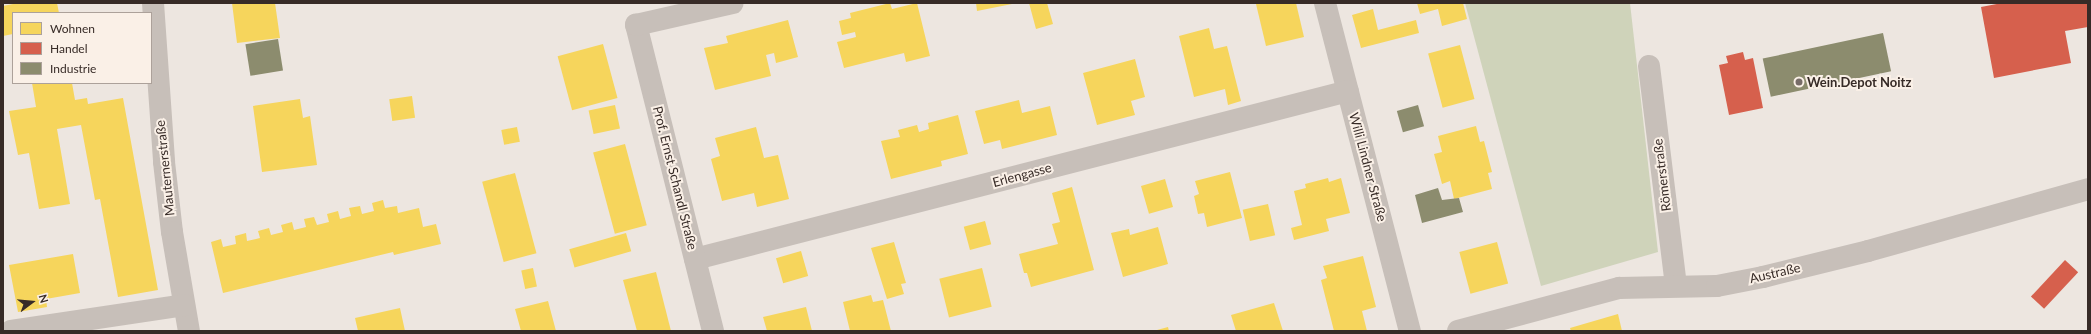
<!DOCTYPE html>
<meta charset="utf-8">
<style>
body{margin:0}
#map{position:relative;width:2091px;height:334px;overflow:hidden;background:#ede6e0;font-family:Lato,sans-serif}
div>[style]{position:absolute}
.green>*{inset:0;background:#cfd3ba}
.homes>*{inset:0;background:#f6d55c;transform-origin:0 0}
.shops>*{inset:0;background:#d6604d;transform-origin:0 0}
.industry>*{inset:0;background:#8c8c6e;transform-origin:0 0}
.minor>*{height:22px;margin:-11px;padding:0 11px;transform-origin:11px;border-radius:11px;background:#c7bfb9}
.dots>*{width:11px;height:11px;translate:-50% -50%;box-sizing:border-box;border:2px solid #faf0e7;border-radius:50%}
span{translate:-50% -50%;white-space:nowrap;text-align:center;line-height:1.15;-webkit-text-stroke:4px #faf0e7;paint-order:stroke}
.poi-label{font-size:13px;color:#372b27;font-weight:700}
.left{translate:0 -50%;text-align:left}
.street-label{font-size:13px;color:#372b27}
.frame{position:absolute;inset:0;border:4px solid #372b27;pointer-events:none}
.legend{position:absolute;left:12px;top:12px;width:140px;height:72px;box-sizing:border-box;background:#faf0e7;border:1px solid #aca19a;margin:0;padding:5px 7px;list-style:none;font-size:12px;color:#372b27}
.legend li{display:flex;align-items:center;gap:8px;height:20px}
.legend b{width:20px;border:1px solid #aca19a}
.north{position:absolute;left:12px;top:282px;width:40px;height:40px;-webkit-text-stroke:3px #faf0e7;paint-order:stroke;rotate:74deg;font-size:11px;font-weight:700;line-height:16px;text-align:center;color:#372b27}
.north::after{content:'';display:block;margin:auto;width:14px;height:18px;background:#372b27;clip-path:polygon(50% 0,100% 100%,50% 72%,0 100%)}
</style>
<div id="map">
<div class="green">
<div style="clip-path:polygon(1465px 3px,1630px 3px,1658px 252px,1541px 286px)"></div>
</div>
<div class="homes">
<div style="clip-path:polygon(18px 3px,57px 3px,59px 13px,13px 13px,13px 34px,3px 36px,3px 6px)"></div>
<div style="clip-path:polygon(232px 3px,275px 3px,280px 38px,237px 43px)"></div>
<div style="clip-path:polygon(890px 3px,892px 9px,917px 3px,930px 56px,906px 62px,904px 53px,844px 68px,837px 42px,856px 37px,855px 32px,842px 35px,839px 21px,851px 18px,850px 13px)"></div>
<div style="clip-path:polygon(976px 3px,1012px 3px,1012px 4px,977px 11px)"></div>
<div style="clip-path:polygon(1029px 3px,1047px 3px,1053px 24px,1036px 29px)"></div>
<div style="clip-path:polygon(1261px 3px,1296px 3px,1304px 37px,1266px 46px,1256px 4px)"></div>
<div style="clip-path:polygon(1417px 3px,1463px 3px,1467px 19px,1442px 26px,1438px 9px,1420px 14px)"></div>
<div style="clip-path:polygon(1373px 9px,1378px 30px,1416px 20px,1419px 33px,1361px 48px,1352px 15px)"></div>
<div style="clip-path:polygon(788px 20px,798px 57px,776px 63px,774px 53px,766px 55px,771px 76px,715px 90px,704px 48px,728px 43px,726px 36px)"></div>
<div style="clip-path:polygon(1209px 28px,1214px 49px,1227px 46px,1241px 101px,1228px 105px,1225px 89px,1194px 97px,1179px 36px)"></div>
<div style="left:603px;top:44px;width:56px;height:47px;rotate:75deg"></div>
<div style="left:1460px;top:45px;width:56px;height:33px;rotate:75deg"></div>
<div style="clip-path:polygon(1135px 59px,1145px 97px,1131px 101px,1135px 115px,1097px 125px,1083px 73px)"></div>
<div style="clip-path:polygon(32px 83px,72px 83px,75px 100px,87px 98px,88px 104px,123px 98px,158px 290px,118px 297px,100px 199px,95px 200px,81px 125px,57px 129px,70px 204px,39px 209px,29px 153px,18px 155px,9px 111px,36px 107px)"></div>
<div style="left:412px;top:96px;width:22px;height:23px;rotate:82deg"></div>
<div style="clip-path:polygon(300px 99px,303px 118px,310px 116px,317px 165px,262px 172px,253px 106px)"></div>
<div style="clip-path:polygon(1019px 100px,1022px 113px,1050px 106px,1057px 135px,1002px 149px,1000px 140px,984px 144px,975px 111px)"></div>
<div style="left:615px;top:105px;width:24px;height:27px;rotate:78deg"></div>
<div style="clip-path:polygon(958px 115px,968px 154px,941px 161px,942px 166px,891px 179px,881px 141px,900px 137px,898px 130px,917px 125px,919px 132px,929px 129px,928px 123px)"></div>
<div style="clip-path:polygon(1476px 126px,1480px 142px,1484px 141px,1492px 172px,1488px 173px,1492px 189px,1454px 199px,1450px 181px,1442px 184px,1434px 154px,1442px 152px,1438px 136px)"></div>
<div style="left:517px;top:127px;width:15px;height:16px;rotate:79deg"></div>
<div style="clip-path:polygon(756px 127px,764px 158px,778px 155px,789px 199px,757px 207px,754px 193px,722px 201px,711px 159px,720px 156px,715px 138px)"></div>
<div style="left:625px;top:144px;width:84px;height:33px;rotate:75deg"></div>
<div style="clip-path:polygon(1230px 172px,1242px 218px,1207px 227px,1204px 213px,1198px 214px,1194px 196px,1199px 194px,1195px 181px)"></div>
<div style="left:515px;top:173px;width:83px;height:34px;rotate:75deg"></div>
<div style="clip-path:polygon(1328px 178px,1329px 182px,1341px 178px,1350px 213px,1326px 219px,1329px 231px,1294px 240px,1291px 228px,1302px 225px,1294px 191px,1306px 188px,1305px 184px)"></div>
<div style="left:1165px;top:179px;width:29px;height:25px;rotate:74deg"></div>
<div style="clip-path:polygon(1072px 187px,1094px 270px,1031px 287px,1027px 273px,1024px 273px,1019px 254px,1058px 244px,1052px 224px,1060px 222px,1052px 193px)"></div>
<div style="clip-path:polygon(383px 200px,385px 208px,397px 206px,398px 213px,419px 208px,423px 227px,436px 224px,441px 244px,394px 255px,393px 252px,223px 293px,211px 242px,221px 239px,223px 247px,236px 244px,235px 236px,246px 233px,247px 241px,260px 238px,258px 231px,269px 228px,271px 235px,283px 232px,281px 225px,292px 222px,294px 230px,306px 227px,304px 219px,314px 217px,317px 225px,329px 222px,327px 214px,338px 211px,340px 219px,351px 216px,349px 208px,360px 206px,362px 214px,374px 211px,372px 203px)"></div>
<div style="left:1268px;top:204px;width:32px;height:26px;rotate:77deg"></div>
<div style="left:985px;top:221px;width:24px;height:22px;rotate:75deg"></div>
<div style="clip-path:polygon(1158px 227px,1168px 264px,1123px 277px,1111px 233px,1129px 229px,1130px 235px)"></div>
<div style="left:626px;top:233px;width:19px;height:59px;rotate:74deg"></div>
<div style="clip-path:polygon(894px 242px,906px 283px,901px 284px,904px 294px,887px 299px,871px 248px)"></div>
<div style="left:1497px;top:242px;width:43px;height:39px;rotate:75deg"></div>
<div style="left:801px;top:251px;width:26px;height:26px;rotate:74deg"></div>
<div style="clip-path:polygon(73px 254px,80px 293px,46px 299px,47px 307px,18px 312px,9px 265px)"></div>
<div style="clip-path:polygon(1363px 256px,1376px 307px,1362px 311px,1367px 331px,1334px 331px,1321px 280px,1327px 278px,1323px 266px)"></div>
<div style="left:533px;top:268px;width:19px;height:12px;rotate:78deg"></div>
<div style="left:982px;top:268px;width:40px;height:44px;rotate:76deg"></div>
<div style="clip-path:polygon(656px 272px,671px 331px,637px 331px,623px 280px)"></div>
<div style="clip-path:polygon(871px 295px,873px 302px,883px 300px,891px 331px,850px 331px,843px 302px)"></div>
<div style="clip-path:polygon(548px 301px,556px 331px,521px 331px,515px 309px)"></div>
<div style="clip-path:polygon(1274px 303px,1283px 331px,1236px 331px,1231px 315px)"></div>
<div style="clip-path:polygon(806px 307px,812px 331px,767px 331px,763px 317px)"></div>
<div style="clip-path:polygon(400px 308px,405px 331px,358px 331px,355px 318px)"></div>
<div style="clip-path:polygon(1618px 314px,1622px 331px,1571px 331px,1570px 328px)"></div>
<div style="clip-path:polygon(1168px 327px,1169px 331px,1157px 331px,1157px 330px)"></div>
</div>
<div class="shops">
<div style="clip-path:polygon(2002px 3px,2088px 3px,2088px 27px,2065px 31px,2071px 63px,1994px 78px,1981px 7px)"></div>
<div style="clip-path:polygon(1743px 52px,1745px 60px,1753px 58px,1763px 108px,1729px 115px,1719px 65px,1728px 63px,1726px 56px)"></div>
<div style="left:2065px;top:260px;width:18px;height:50px;rotate:43deg"></div>
</div>
<div class="industry">
<div style="left:1883px;top:33px;width:39px;height:123px;rotate:78deg"></div>
<div style="left:278px;top:39px;width:32px;height:33px;rotate:81deg"></div>
<div style="left:1418px;top:105px;width:22px;height:22px;rotate:74deg"></div>
<div style="clip-path:polygon(1438px 188px,1442px 200px,1459px 198px,1463px 212px,1422px 223px,1415px 195px)"></div>
</div>
<div class="minor">
<div style="left:153px;top:3px;width:159px;rotate:86deg"></div>
<div style="left:164px;top:162px;width:70px;rotate:83.5deg"></div>
<div style="left:172px;top:232px;width:100px;rotate:80.3deg"></div>
<div style="left:1325px;top:3px;width:339px;rotate:75.5deg"></div>
<div style="left:1649px;top:66px;width:221px;rotate:83deg"></div>
<div style="left:695px;top:259px;width:674px;rotate:-14.43deg"></div>
<div style="left:11px;top:331px;width:175px;rotate:-8.5deg"></div>
<div style="left:713px;top:331px;width:316px;rotate:-104.1deg"></div>
<div style="left:636px;top:25px;width:99px;rotate:-12.8deg"></div>
<div style="left:1458px;top:331px;width:167px;rotate:-15deg"></div>
<div style="left:1619px;top:288px;width:98px;rotate:-1.2deg"></div>
<div style="left:1717px;top:286px;width:47px;rotate:-11.1deg"></div>
<div style="left:1763px;top:277px;width:108px;rotate:-13.9deg"></div>
<div style="left:1868px;top:251px;width:229px;rotate:-15.7deg"></div>
</div>
<div class="dots">
<div style="left:1799px;top:82px;background:#776c68"></div>
</div>
<div class="poi-label">
<span class="left" style="left:1807px;top:82px">Wein.Depot Noitz</span>
</div>
<div class="street-label">
<span style="left:1368px;top:167px;rotate:75deg">Willi Lindner Straße</span>
<span style="left:165px;top:168px;rotate:-96deg">Mauternerstraße</span>
<span style="left:1022px;top:175px;rotate:-15deg">Erlengasse</span>
<span style="left:1662px;top:175px;rotate:-97deg">Römerstraße</span>
<span style="left:675px;top:178px;rotate:76deg">Prof. Ernst Schandl Straße</span>
<span style="left:1775px;top:273px;rotate:-13deg">Austraße</span>
</div>
<div class="frame"></div>
<ul class="legend">
<li><b style="height:11px;background:#f6d55c"></b>Wohnen</li>
<li><b style="height:11px;background:#d6604d"></b>Handel</li>
<li><b style="height:11px;background:#8c8c6e"></b>Industrie</li>
</ul>
<div class="north">N</div>
</div>
